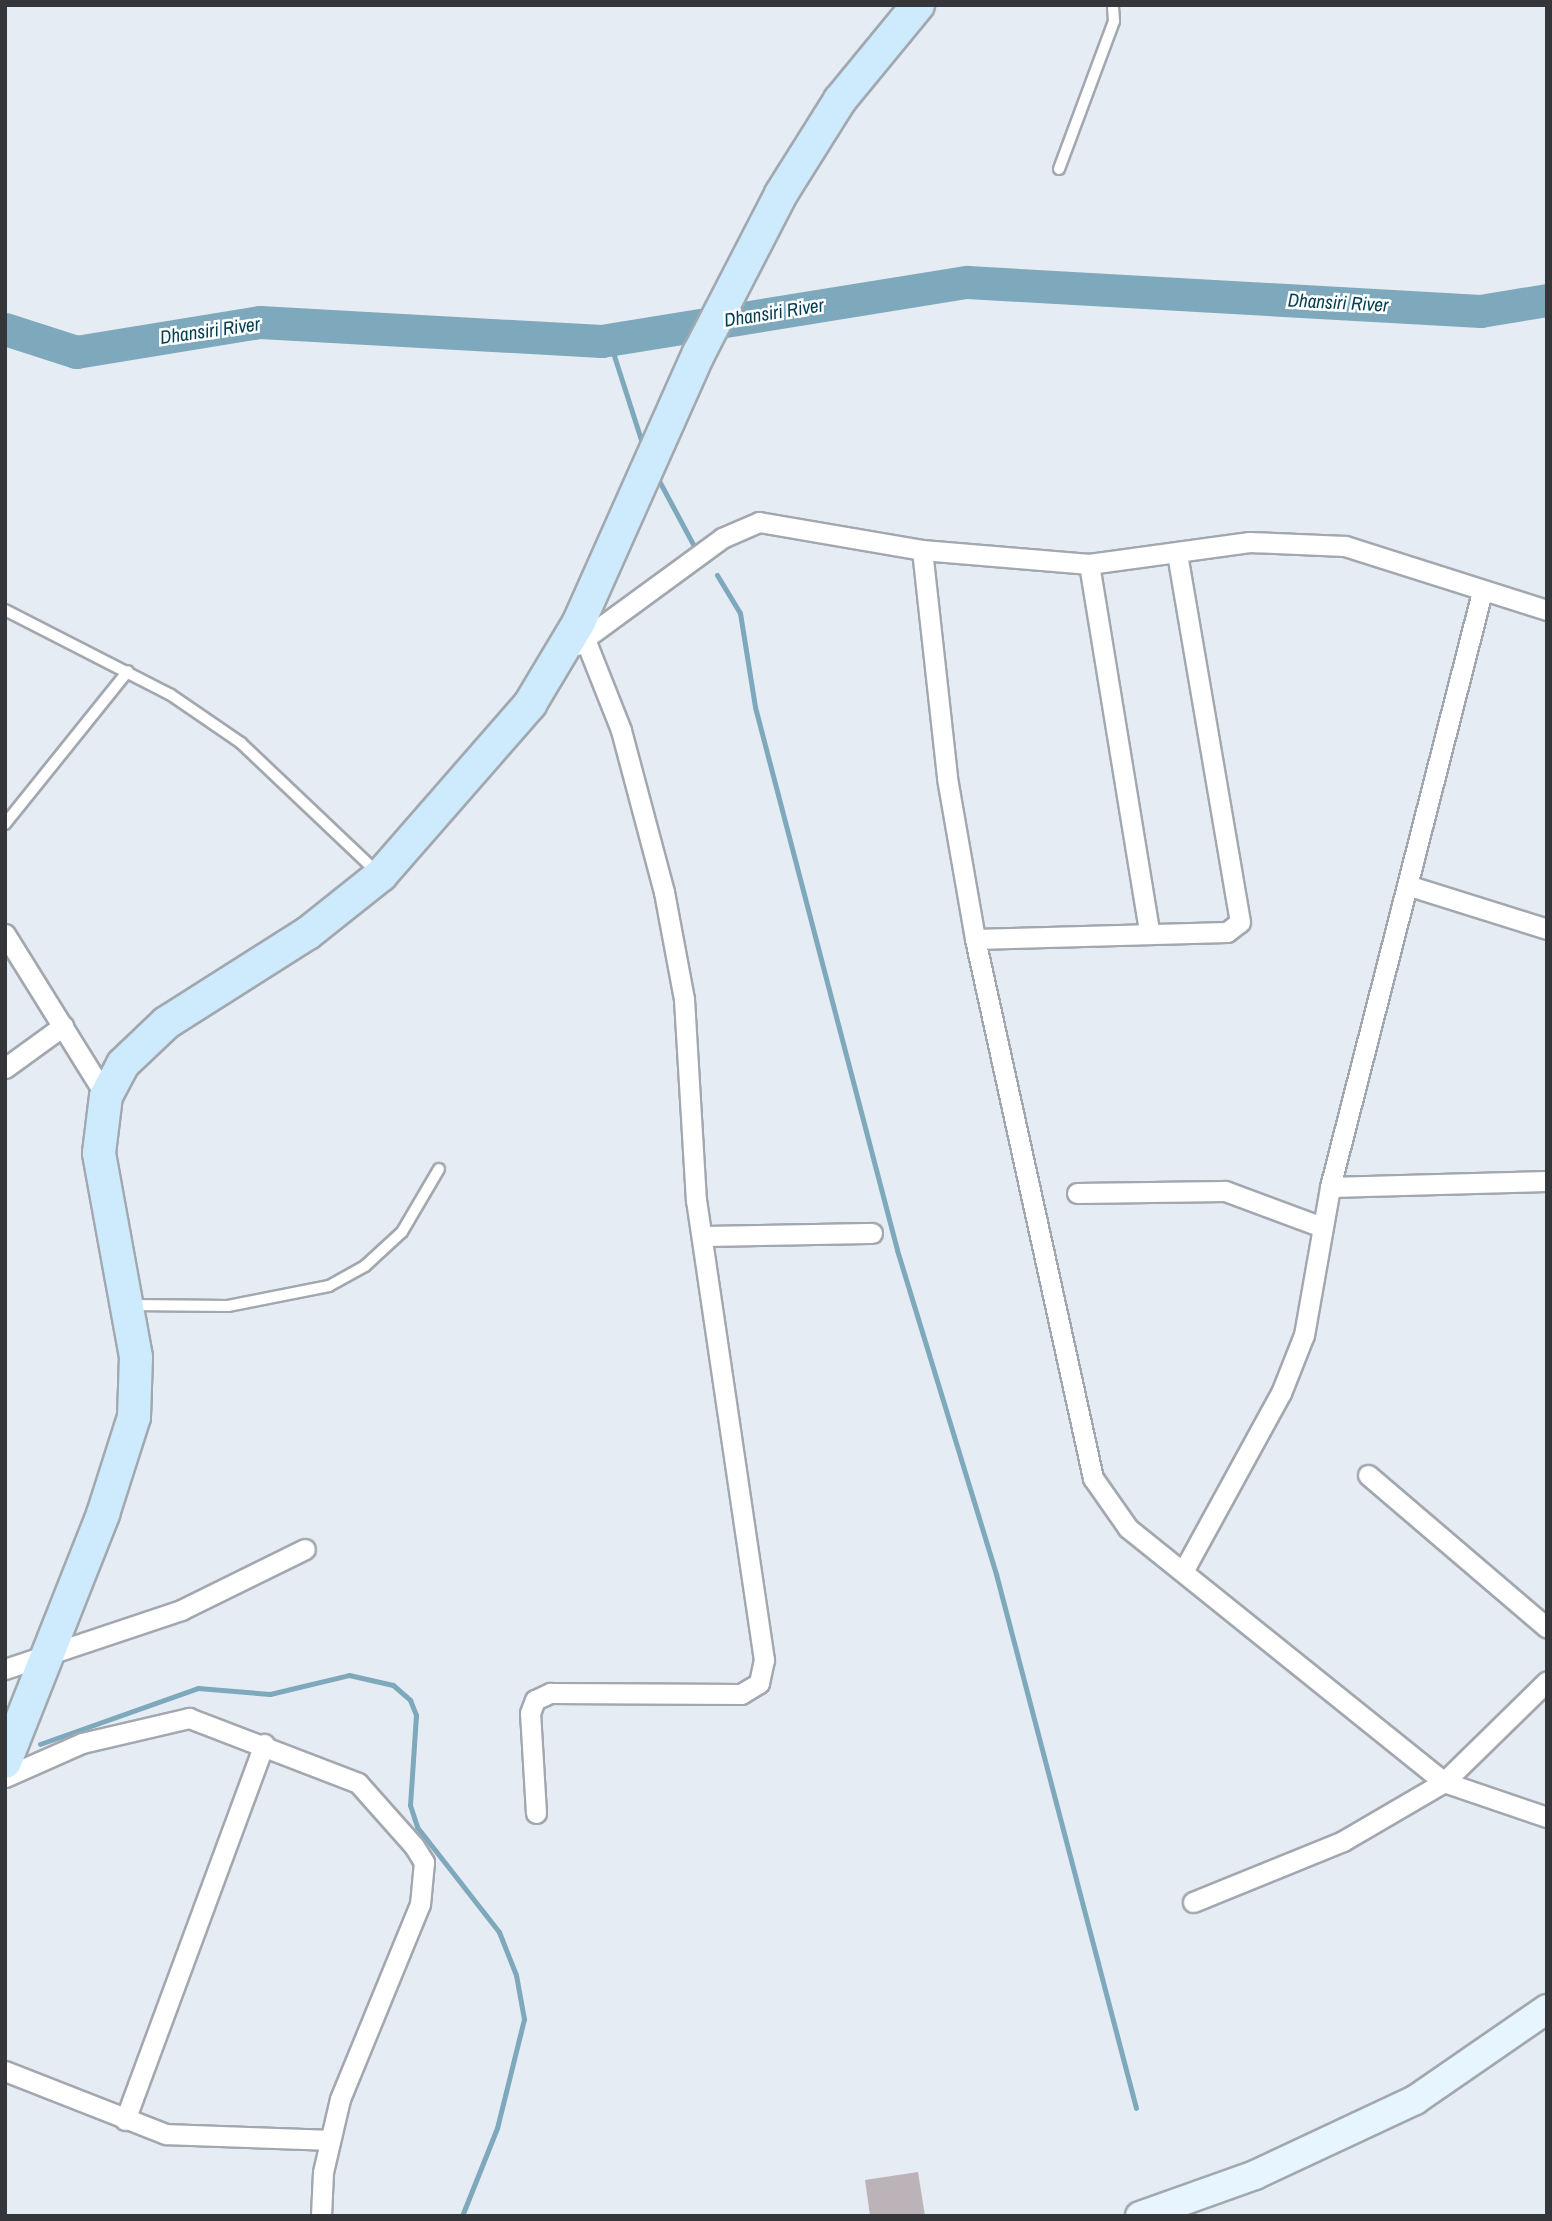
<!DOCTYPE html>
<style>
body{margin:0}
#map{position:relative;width:1552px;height:2221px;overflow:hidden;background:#e6ecf3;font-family:"Archivo Narrow",sans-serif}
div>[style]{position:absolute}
.stream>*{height:5px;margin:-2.5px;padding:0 2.5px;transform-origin:2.5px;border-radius:2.5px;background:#7ea8bb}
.river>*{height:33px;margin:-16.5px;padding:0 16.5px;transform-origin:16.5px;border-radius:16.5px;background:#7ea8bb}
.building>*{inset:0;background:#bcb3b8}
.roads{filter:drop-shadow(2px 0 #a2a8af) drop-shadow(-2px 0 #a2a8af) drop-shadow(0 2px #a2a8af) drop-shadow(0 -2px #a2a8af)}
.lane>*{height:10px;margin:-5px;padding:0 5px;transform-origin:5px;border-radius:5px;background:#fff}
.street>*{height:19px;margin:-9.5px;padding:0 9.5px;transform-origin:9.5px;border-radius:9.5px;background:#fff}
.secondary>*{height:28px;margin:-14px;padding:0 14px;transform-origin:14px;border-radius:14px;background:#e6f5fe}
.primary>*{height:32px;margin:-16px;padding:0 16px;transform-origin:16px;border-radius:16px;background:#ceebfd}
span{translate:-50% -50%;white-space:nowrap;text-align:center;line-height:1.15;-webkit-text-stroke:5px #fff;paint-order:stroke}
.water-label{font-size:19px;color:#003e52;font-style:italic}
.frame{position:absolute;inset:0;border:7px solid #343639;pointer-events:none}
</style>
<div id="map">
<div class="stream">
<div style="left:609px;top:340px;width:114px;rotate:72.2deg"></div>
<div style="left:657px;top:477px;width:81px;rotate:61.8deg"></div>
<div style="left:717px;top:575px;width:44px;rotate:58.8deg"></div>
<div style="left:740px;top:613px;width:95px;rotate:80.9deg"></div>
<div style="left:755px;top:707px;width:561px;rotate:75.34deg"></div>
<div style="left:897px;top:1250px;width:339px;rotate:73deg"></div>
<div style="left:996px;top:1574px;width:552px;rotate:75.31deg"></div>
<div style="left:40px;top:1744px;width:168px;rotate:-19.5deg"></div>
<div style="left:198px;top:1688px;width:72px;rotate:4.8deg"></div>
<div style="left:270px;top:1694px;width:81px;rotate:-13.5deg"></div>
<div style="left:349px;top:1675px;width:45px;rotate:12.8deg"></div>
<div style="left:393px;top:1685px;width:23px;rotate:41deg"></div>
<div style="left:410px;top:1700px;width:16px;rotate:68deg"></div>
<div style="left:416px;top:1715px;width:90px;rotate:93.8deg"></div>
<div style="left:410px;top:1805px;width:23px;rotate:72deg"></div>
<div style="left:417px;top:1827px;width:133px;rotate:52deg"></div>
<div style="left:499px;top:1932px;width:46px;rotate:68.4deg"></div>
<div style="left:516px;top:1975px;width:45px;rotate:79.7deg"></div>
<div style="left:524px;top:2019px;width:112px;rotate:103.9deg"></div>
<div style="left:497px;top:2128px;width:95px;rotate:111.7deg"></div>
</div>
<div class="river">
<div style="left:5px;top:329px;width:75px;rotate:17.9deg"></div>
<div style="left:76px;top:352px;width:186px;rotate:-9.3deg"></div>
<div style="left:260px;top:322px;width:342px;rotate:3.2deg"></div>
<div style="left:601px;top:341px;width:371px;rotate:-9.2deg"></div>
<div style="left:967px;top:282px;width:514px;rotate:3.24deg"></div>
<div style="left:1480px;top:311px;width:68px;rotate:-9.3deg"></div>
</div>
<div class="building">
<div style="clip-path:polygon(918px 2172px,925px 2216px,870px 2216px,865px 2180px)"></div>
</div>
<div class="roads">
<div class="lane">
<div style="left:1059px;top:169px;width:158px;rotate:-69.6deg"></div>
<div style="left:1114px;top:21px;width:16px;rotate:-94deg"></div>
<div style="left:5px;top:610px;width:186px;rotate:27.1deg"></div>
<div style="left:171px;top:695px;width:85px;rotate:34.4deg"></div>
<div style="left:241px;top:743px;width:189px;rotate:43.5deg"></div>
<div style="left:5px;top:824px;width:196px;rotate:-51.2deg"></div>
<div style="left:132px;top:1305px;width:96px;rotate:0.6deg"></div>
<div style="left:228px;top:1306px;width:103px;rotate:-11.2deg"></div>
<div style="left:329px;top:1286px;width:41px;rotate:-29.1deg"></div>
<div style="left:365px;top:1266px;width:50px;rotate:-42.6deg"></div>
<div style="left:402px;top:1232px;width:73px;rotate:-59.6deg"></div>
</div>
<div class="street">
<div style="left:922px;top:550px;width:229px;rotate:83.7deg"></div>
<div style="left:947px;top:778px;width:163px;rotate:80.1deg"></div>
<div style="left:975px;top:939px;width:552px;rotate:77.65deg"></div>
<div style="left:1093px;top:1478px;width:61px;rotate:55deg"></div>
<div style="left:1128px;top:1528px;width:405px;rotate:38.8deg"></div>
<div style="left:1444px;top:1782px;width:109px;rotate:18.8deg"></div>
<div style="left:1089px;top:564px;width:371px;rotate:80.7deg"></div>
<div style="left:576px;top:645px;width:181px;rotate:-36.2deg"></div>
<div style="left:722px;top:538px;width:40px;rotate:-23.4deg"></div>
<div style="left:759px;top:522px;width:165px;rotate:9.7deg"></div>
<div style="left:922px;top:550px;width:168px;rotate:4.8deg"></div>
<div style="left:1089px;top:564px;width:162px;rotate:-7.8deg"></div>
<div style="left:1250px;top:542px;width:95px;rotate:2.4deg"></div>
<div style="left:1345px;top:546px;width:212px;rotate:17.6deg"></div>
<div style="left:1410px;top:886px;width:144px;rotate:17.4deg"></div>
<div style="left:5px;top:934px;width:191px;rotate:58.1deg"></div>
<div style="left:975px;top:939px;width:252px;rotate:-1.6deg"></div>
<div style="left:1227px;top:932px;width:16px;rotate:-38deg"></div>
<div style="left:1240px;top:922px;width:374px;rotate:-99.7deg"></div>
<div style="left:5px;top:1068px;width:72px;rotate:-35.9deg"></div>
<div style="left:1330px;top:1187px;width:217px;rotate:-1.6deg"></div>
<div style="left:1077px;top:1193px;width:148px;rotate:-0.8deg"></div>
<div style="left:1225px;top:1191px;width:103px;rotate:20.4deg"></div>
<div style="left:702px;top:1236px;width:170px;rotate:-1deg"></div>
<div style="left:1368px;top:1475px;width:235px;rotate:40.5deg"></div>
<div style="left:1185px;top:1568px;width:200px;rotate:-61.3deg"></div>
<div style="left:1281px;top:1393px;width:62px;rotate:-68.4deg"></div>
<div style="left:1304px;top:1335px;width:150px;rotate:-80deg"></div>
<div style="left:1330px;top:1187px;width:614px;rotate:-75.67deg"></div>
<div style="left:5px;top:1669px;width:186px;rotate:-18.5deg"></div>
<div style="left:181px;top:1610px;width:138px;rotate:-26.2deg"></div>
<div style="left:5px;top:1777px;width:84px;rotate:-23.8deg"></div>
<div style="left:82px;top:1743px;width:110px;rotate:-13.2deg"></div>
<div style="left:189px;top:1718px;width:181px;rotate:21deg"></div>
<div style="left:358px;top:1783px;width:84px;rotate:48.4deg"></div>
<div style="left:414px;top:1846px;width:19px;rotate:58deg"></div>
<div style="left:424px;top:1862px;width:42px;rotate:95.4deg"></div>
<div style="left:420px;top:1904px;width:211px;rotate:112.3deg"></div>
<div style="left:340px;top:2099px;width:75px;rotate:103.1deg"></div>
<div style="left:323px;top:2172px;width:44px;rotate:92.6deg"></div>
<div style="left:536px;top:1813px;width:100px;rotate:-93.4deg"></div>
<div style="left:530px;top:1713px;width:14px;rotate:-69deg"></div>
<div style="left:535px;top:1700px;width:17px;rotate:-25deg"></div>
<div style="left:550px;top:1693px;width:191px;rotate:0.3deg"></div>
<div style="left:741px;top:1694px;width:21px;rotate:-31deg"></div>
<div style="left:759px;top:1683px;width:24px;rotate:-78deg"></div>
<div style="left:764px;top:1660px;width:464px;rotate:-98.4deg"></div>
<div style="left:696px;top:1201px;width:202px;rotate:-93.4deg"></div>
<div style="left:684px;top:999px;width:109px;rotate:-100.6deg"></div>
<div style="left:664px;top:892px;width:168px;rotate:-104.9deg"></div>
<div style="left:621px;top:730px;width:98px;rotate:-111.6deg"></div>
<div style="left:1193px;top:1902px;width:162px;rotate:-22.1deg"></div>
<div style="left:1343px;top:1841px;width:117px;rotate:-30.3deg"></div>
<div style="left:1444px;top:1782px;width:144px;rotate:-44.4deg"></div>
<div style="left:5px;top:2071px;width:173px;rotate:21.4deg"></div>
<div style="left:166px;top:2134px;width:164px;rotate:2.1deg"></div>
<div style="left:125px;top:2120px;width:401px;rotate:-69.7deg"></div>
</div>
<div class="secondary">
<div style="left:1140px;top:2216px;width:122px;rotate:-19.6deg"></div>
<div style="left:1255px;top:2175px;width:177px;rotate:-25.1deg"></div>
<div style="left:1415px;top:2100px;width:160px;rotate:-34.6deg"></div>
</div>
<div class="primary">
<div style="left:5px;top:1762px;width:267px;rotate:-68.4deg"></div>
<div style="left:103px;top:1514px;width:102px;rotate:-72.3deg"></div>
<div style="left:134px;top:1417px;width:60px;rotate:-88.1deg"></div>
<div style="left:136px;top:1357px;width:207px;rotate:-100.3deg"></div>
<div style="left:99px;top:1153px;width:57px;rotate:-83deg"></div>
<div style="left:106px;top:1096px;width:36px;rotate:-62deg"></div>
<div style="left:123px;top:1064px;width:59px;rotate:-43.6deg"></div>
<div style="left:166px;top:1023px;width:168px;rotate:-32.4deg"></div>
<div style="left:308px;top:933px;width:93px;rotate:-38.5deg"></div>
<div style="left:381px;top:875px;width:227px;rotate:-48.9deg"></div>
<div style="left:530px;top:704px;width:96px;rotate:-59.1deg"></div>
<div style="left:579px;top:622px;width:295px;rotate:-66deg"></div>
<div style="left:699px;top:353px;width:179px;rotate:-62.7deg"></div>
<div style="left:781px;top:194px;width:111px;rotate:-57.9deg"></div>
<div style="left:840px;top:100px;width:123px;rotate:-50.6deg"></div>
</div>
</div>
<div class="water-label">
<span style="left:1338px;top:303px;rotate:3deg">Dhansiri River</span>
<span style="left:774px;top:313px;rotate:-9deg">Dhansiri River</span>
<span style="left:210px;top:331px;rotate:-8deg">Dhansiri River</span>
</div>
<div class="frame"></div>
</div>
